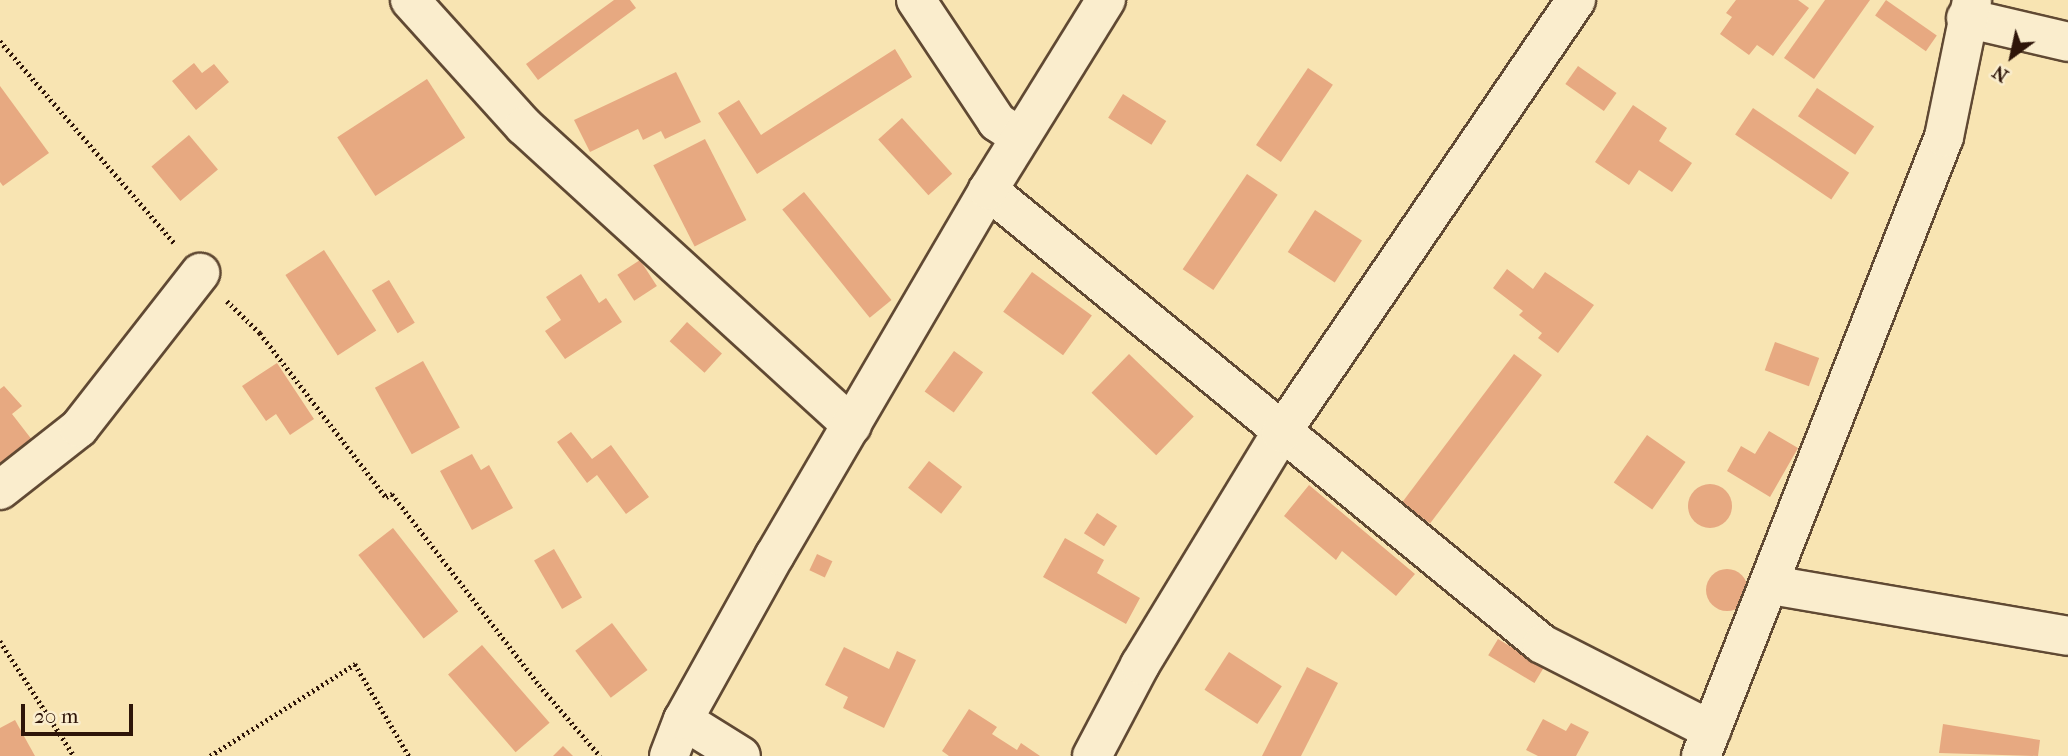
<!DOCTYPE html>
<style>
body{margin:0}
#map{position:relative;width:2068px;height:756px;overflow:hidden;background:#f8e4b2;font-family:"IM FELL French Canon",serif}
div>[style]{position:absolute}
.building>*{inset:0;background:#e7a981;transform-origin:0 0}
.round{border-radius:50%}
.path>*{height:4.5px;margin-top:-2.25px;transform-origin:0;background:repeating-linear-gradient(90deg,#2e1509 0 2px,transparent 0 5.5px)}
.roads{filter:drop-shadow(2px 0 #604933) drop-shadow(-2px 0 #604933) drop-shadow(0 2px #604933) drop-shadow(0 -2px #604933)}
.minor>*{height:38px;margin:-19px;padding:0 19px;transform-origin:19px;border-radius:19px;background:#faedcd}
span{translate:-50% -50%;white-space:nowrap;text-align:center;line-height:1.15;-webkit-text-stroke:7px #faedcd;paint-order:stroke}
.north{position:absolute;left:1977px;top:21px;width:70px;height:70px;-webkit-text-stroke:5px #faedcd;paint-order:stroke;rotate:213deg;font-size:19px;font-weight:700;line-height:28px;text-align:center;color:#2e1509}
.north::after{content:'';display:block;margin:auto;width:24px;height:32px;background:#2e1509;clip-path:polygon(50% 0,100% 100%,50% 72%,0 100%)}
.scale{position:absolute;left:21px;top:704px;width:112px;height:32px;box-sizing:border-box;border:4px solid #2e1509;border-top:0;padding-left:9px;font-size:21px;line-height:24px;white-space:nowrap;color:#2e1509;-webkit-text-stroke:5px #faedcd;paint-order:stroke}
</style>
<div id="map">
<div class="building">
<div style="clip-path:polygon(614px 0,630px 0,636px 8px,538px 80px,526px 64px)"></div>
<div style="clip-path:polygon(1736px 0,1798px 0,1809px 8px,1773px 56px,1757px 45px,1749px 55px,1720px 34px,1732px 17px,1726px 13px)"></div>
<div style="clip-path:polygon(1825px 0,1870px 0,1814px 79px,1784px 58px)"></div>
<div style="left:1886px;top:0;width:62px;height:19px;rotate:35deg"></div>
<div style="clip-path:polygon(895px 49px,912px 77px,757px 174px,718px 113px,739px 100px,761px 135px)"></div>
<div style="clip-path:polygon(194px 63px,202px 73px,214px 64px,229px 82px,196px 110px,172px 81px)"></div>
<div style="left:1578px;top:66px;width:47px;height:22px;rotate:35deg"></div>
<div style="left:1308px;top:68px;width:30px;height:93px;rotate:34deg"></div>
<div style="clip-path:polygon(676px 72px,701px 122px,665px 139px,661px 131px,643px 140px,638px 129px,590px 152px,574px 120px)"></div>
<div style="left:427px;top:79px;width:70px;height:107px;rotate:57deg"></div>
<div style="clip-path:polygon(0 86px,49px 153px,3px 186px,0 182px)"></div>
<div style="left:1817px;top:88px;width:69px;height:34px;rotate:34deg"></div>
<div style="left:1123px;top:94px;width:51px;height:28px;rotate:32deg"></div>
<div style="clip-path:polygon(1633px 105px,1667px 128px,1659px 141px,1692px 163px,1672px 192px,1639px 170px,1629px 185px,1595px 162px)"></div>
<div style="left:1753px;top:108px;width:116px;height:32px;rotate:34deg"></div>
<div style="left:902px;top:118px;width:75px;height:32px;rotate:48deg"></div>
<div style="left:189px;top:135px;width:45px;height:49px;rotate:50deg"></div>
<div style="left:705px;top:139px;width:91px;height:58px;rotate:63deg"></div>
<div style="left:1247px;top:174px;width:37px;height:115px;rotate:34deg"></div>
<div style="left:804px;top:192px;width:139px;height:28px;rotate:51deg"></div>
<div style="left:1315px;top:210px;width:56px;height:50px;rotate:33deg"></div>
<div style="left:324px;top:250px;width:96px;height:46px;rotate:57deg"></div>
<div style="left:640px;top:260px;width:31px;height:27px;rotate:57deg"></div>
<div style="clip-path:polygon(1507px 269px,1533px 289px,1545px 272px,1594px 305px,1558px 353px,1538px 338px,1542px 333px,1519px 315px,1523px 311px,1493px 288px)"></div>
<div style="left:1032px;top:272px;width:74px;height:49px;rotate:36deg"></div>
<div style="clip-path:polygon(581px 274px,599px 303px,606px 298px,622px 322px,565px 359px,545px 331px,561px 320px,546px 297px)"></div>
<div style="left:389px;top:280px;width:50px;height:20px;rotate:59deg"></div>
<div style="left:687px;top:322px;width:47px;height:26px;rotate:42deg"></div>
<div style="left:1775px;top:342px;width:47px;height:30px;rotate:20deg"></div>
<div style="left:954px;top:351px;width:36px;height:50px;rotate:36deg"></div>
<div style="left:1129px;top:354px;width:90px;height:54px;rotate:44deg"></div>
<div style="left:1514px;top:354px;width:35px;height:186px;rotate:37deg"></div>
<div style="left:423px;top:361px;width:76px;height:55px;rotate:61deg"></div>
<div style="clip-path:polygon(277px 363px,314px 419px,290px 435px,276px 414px,266px 421px,242px 386px)"></div>
<div style="clip-path:polygon(4px 386px,22px 406px,12px 414px,36px 445px,0 474px,0 389px)"></div>
<div style="clip-path:polygon(1769px 431px,1798px 448px,1770px 497px,1727px 471px,1741px 446px,1755px 454px)"></div>
<div style="clip-path:polygon(571px 432px,592px 459px,611px 445px,649px 497px,626px 514px,597px 475px,587px 483px,557px 442px)"></div>
<div style="left:1647px;top:435px;width:47px;height:58px;rotate:35deg"></div>
<div style="clip-path:polygon(472px 454px,481px 470px,489px 465px,513px 508px,472px 530px,440px 471px)"></div>
<div style="left:929px;top:461px;width:42px;height:34px;rotate:38deg"></div>
<div class="round" style="left:1688px;top:484px;width:44px;height:44px"></div>
<div style="clip-path:polygon(1309px 485px,1415px 574px,1396px 596px,1342px 551px,1336px 560px,1284px 516px)"></div>
<div style="left:1097px;top:513px;width:24px;height:24px;rotate:33deg"></div>
<div style="left:393px;top:528px;width:106px;height:44px;rotate:52deg"></div>
<div style="clip-path:polygon(1065px 538px,1104px 560px,1097px 573px,1140px 598px,1126px 624px,1043px 577px)"></div>
<div style="left:554px;top:549px;width:56px;height:23px;rotate:60deg"></div>
<div style="left:817px;top:554px;width:17px;height:18px;rotate:25deg"></div>
<div class="round" style="left:1706px;top:569px;width:42px;height:42px"></div>
<div style="left:612px;top:623px;width:59px;height:46px;rotate:53deg"></div>
<div style="left:1498px;top:639px;width:54px;height:19px;rotate:31deg"></div>
<div style="left:482px;top:645px;width:103px;height:45px;rotate:49deg"></div>
<div style="clip-path:polygon(844px 647px,889px 669px,897px 651px,916px 660px,884px 728px,843px 708px,848px 697px,825px 685px)"></div>
<div style="left:1229px;top:652px;width:63px;height:45px;rotate:33deg"></div>
<div style="clip-path:polygon(1307px 667px,1338px 683px,1301px 756px,1262px 756px)"></div>
<div style="clip-path:polygon(969px 709px,997px 727px,992px 734px,1017px 750px,1021px 743px,1040px 756px,949px 756px,942px 751px)"></div>
<div style="clip-path:polygon(1543px 719px,1566px 731px,1571px 723px,1589px 732px,1576px 756px,1538px 756px,1526px 750px)"></div>
<div style="clip-path:polygon(15px 720px,35px 756px,0 756px,0 728px)"></div>
<div style="clip-path:polygon(1943px 724px,2040px 740px,2038px 756px,1939px 753px)"></div>
<div style="clip-path:polygon(563px 746px,573px 756px,553px 756px)"></div>
</div>
<div class="path">
<div style="left:0;top:41px;width:269px;rotate:49.2deg"></div>
<div style="left:227px;top:301px;width:46px;rotate:44.1deg"></div>
<div style="left:260px;top:333px;width:207px;rotate:52.5deg"></div>
<div style="left:386px;top:497px;width:7px;rotate:-27deg"></div>
<div style="left:392px;top:494px;width:241px;rotate:52.4deg"></div>
<div style="left:539px;top:685px;width:94px;rotate:49.3deg"></div>
<div style="left:0;top:641px;width:137px;rotate:57.2deg"></div>
<div style="left:210px;top:756px;width:172px;rotate:-32.4deg"></div>
<div style="left:355px;top:664px;width:107px;rotate:59.6deg"></div>
</div>
<div class="roads">
<div class="minor">
<div style="left:410px;top:0;width:170px;rotate:47.9deg"></div>
<div style="left:524px;top:126px;width:444px;rotate:42.4deg"></div>
<div style="left:916px;top:0;width:146px;rotate:56.4deg"></div>
<div style="left:997px;top:122px;width:27px;rotate:33deg"></div>
<div style="left:1966px;top:18px;width:105px;rotate:13.2deg"></div>
<div style="left:988px;top:190px;width:716px;rotate:39.33deg"></div>
<div style="left:1542px;top:644px;width:190px;rotate:27deg"></div>
<div style="left:0;top:490px;width:100px;rotate:-38.1deg"></div>
<div style="left:79px;top:428px;width:197px;rotate:-52deg"></div>
<div style="left:1771px;top:585px;width:301px;rotate:9.7deg"></div>
<div style="left:683px;top:720px;width:68px;rotate:31.8deg"></div>
<div style="left:669px;top:756px;width:39px;rotate:-69deg"></div>
<div style="left:683px;top:720px;width:189px;rotate:-60.9deg"></div>
<div style="left:775px;top:555px;width:423px;rotate:-59.7deg"></div>
<div style="left:988px;top:190px;width:224px;rotate:-58.2deg"></div>
<div style="left:1092px;top:756px;width:103px;rotate:-62.2deg"></div>
<div style="left:1140px;top:665px;width:271px;rotate:-58.7deg"></div>
<div style="left:1281px;top:433px;width:524px;rotate:-55.73deg"></div>
<div style="left:1701px;top:756px;width:665px;rotate:-68.57deg"></div>
<div style="left:1944px;top:137px;width:140px;rotate:-78.4deg"></div>
</div>
</div>
<div class="north">N</div>
<div class="scale">20 m</div>
</div>
